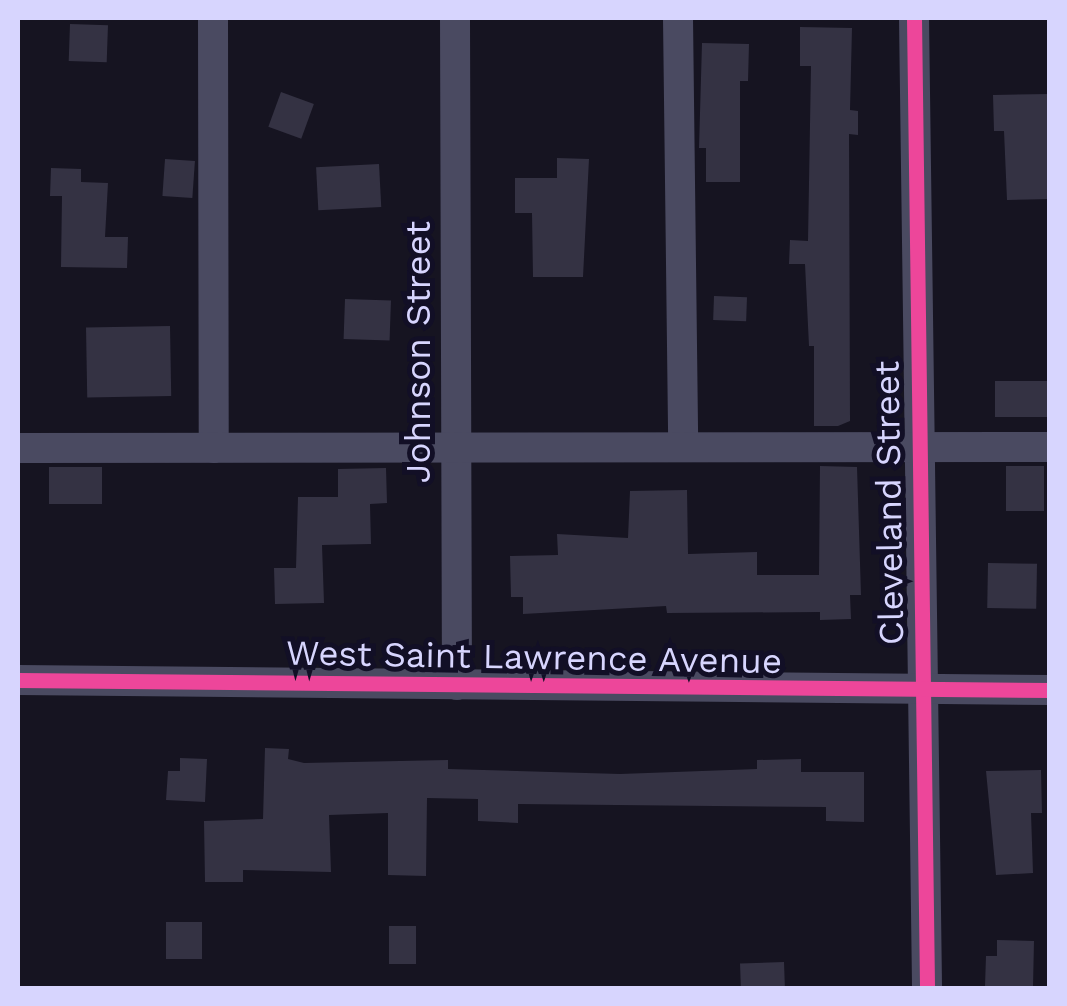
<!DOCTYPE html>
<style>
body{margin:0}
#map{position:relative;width:1067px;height:1006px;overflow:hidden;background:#161421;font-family:"Work Sans",sans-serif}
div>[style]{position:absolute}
.building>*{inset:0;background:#343243;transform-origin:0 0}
.minor>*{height:30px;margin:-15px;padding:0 15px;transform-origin:15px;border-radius:15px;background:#4a4a61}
.cycleway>*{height:15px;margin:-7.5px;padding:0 7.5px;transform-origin:7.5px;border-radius:7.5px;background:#ed469a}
span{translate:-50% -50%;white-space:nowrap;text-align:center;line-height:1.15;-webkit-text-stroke:10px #120f26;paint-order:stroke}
.street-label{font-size:35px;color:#d7d5fe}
.frame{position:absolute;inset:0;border:20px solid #d7d5fe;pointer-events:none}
</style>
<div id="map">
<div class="building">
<div style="left:70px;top:24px;width:38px;height:37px;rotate:2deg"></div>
<div style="clip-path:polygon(800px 27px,852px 28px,850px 110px,858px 111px,858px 135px,849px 134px,850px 421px,838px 426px,814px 426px,814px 346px,809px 346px,805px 264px,789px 264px,790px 240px,808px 241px,811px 66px,800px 66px)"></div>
<div style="clip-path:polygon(702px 43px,749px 44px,748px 81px,740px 81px,740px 182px,706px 182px,706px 148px,699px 148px)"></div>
<div style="left:281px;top:92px;width:35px;height:37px;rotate:20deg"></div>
<div style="clip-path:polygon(1050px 94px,1050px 199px,1007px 200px,1004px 131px,994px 131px,993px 95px)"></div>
<div style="clip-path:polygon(557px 158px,589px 159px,583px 277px,533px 277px,532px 213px,515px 213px,515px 178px,557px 178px)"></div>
<div style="left:165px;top:159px;width:30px;height:37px;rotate:4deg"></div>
<div style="left:379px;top:164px;width:43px;height:63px;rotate:87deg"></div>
<div style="clip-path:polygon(51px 168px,81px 169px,81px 182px,108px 183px,105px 237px,128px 237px,127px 268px,61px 267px,62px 196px,50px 196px)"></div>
<div style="left:714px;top:296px;width:33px;height:24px;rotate:2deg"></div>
<div style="left:345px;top:299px;width:46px;height:40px;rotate:2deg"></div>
<div style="left:170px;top:326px;width:70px;height:84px;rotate:89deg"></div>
<div style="left:1050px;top:381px;width:36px;height:55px;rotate:90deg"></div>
<div style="clip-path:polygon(820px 466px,857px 467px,861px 595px,850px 595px,851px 619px,820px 620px,820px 612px,667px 613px,666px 606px,523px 614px,523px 597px,511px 597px,510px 556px,558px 555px,557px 534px,628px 538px,630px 491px,687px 490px,688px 554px,757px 552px,757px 575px,819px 575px)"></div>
<div style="left:1006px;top:466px;width:38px;height:45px"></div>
<div style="left:49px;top:467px;width:53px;height:37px"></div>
<div style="clip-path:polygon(386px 468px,387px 503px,370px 504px,371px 544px,322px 545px,324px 603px,275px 604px,274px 568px,296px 568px,298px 497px,338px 497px,338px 469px)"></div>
<div style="left:988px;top:563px;width:49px;height:45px;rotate:1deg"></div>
<div style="clip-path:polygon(265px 748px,289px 749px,288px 759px,304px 763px,448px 760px,448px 769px,620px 774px,757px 769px,757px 760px,801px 759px,801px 772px,864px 772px,864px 822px,826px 821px,826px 807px,518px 804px,518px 823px,478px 821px,478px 799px,427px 798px,426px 876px,388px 875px,388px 813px,329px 815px,331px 872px,243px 870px,243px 882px,205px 882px,204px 821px,263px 819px)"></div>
<div style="clip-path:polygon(180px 758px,207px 759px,205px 802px,166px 800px,168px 771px,180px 771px)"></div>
<div style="clip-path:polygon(1041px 770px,1042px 813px,1031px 813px,1033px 873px,996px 875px,986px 771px)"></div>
<div style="left:166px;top:922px;width:36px;height:37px"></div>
<div style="left:389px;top:926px;width:27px;height:38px"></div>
<div style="clip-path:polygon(997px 940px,1034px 941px,1033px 987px,985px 986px,986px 956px,997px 956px)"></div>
<div style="left:784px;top:962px;width:26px;height:44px;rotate:88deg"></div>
</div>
<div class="minor">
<div style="left:213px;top:18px;width:430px;rotate:89.9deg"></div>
<div style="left:455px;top:18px;width:667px;rotate:89.83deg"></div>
<div style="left:678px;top:18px;width:428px;rotate:89.3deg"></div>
<div style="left:914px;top:18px;width:970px;rotate:89.23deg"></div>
<div style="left:18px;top:448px;width:1032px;rotate:-0.06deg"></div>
<div style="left:18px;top:680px;width:1032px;rotate:0.56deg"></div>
</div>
<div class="cycleway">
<div style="left:914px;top:18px;width:970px;rotate:89.23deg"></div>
<div style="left:18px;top:680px;width:1032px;rotate:0.56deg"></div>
</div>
<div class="street-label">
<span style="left:418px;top:352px;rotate:-90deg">Johnson Street</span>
<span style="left:889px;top:503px;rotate:-91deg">Cleveland Street</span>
<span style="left:534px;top:657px;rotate:1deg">West Saint Lawrence Avenue</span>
</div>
<div class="frame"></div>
</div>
